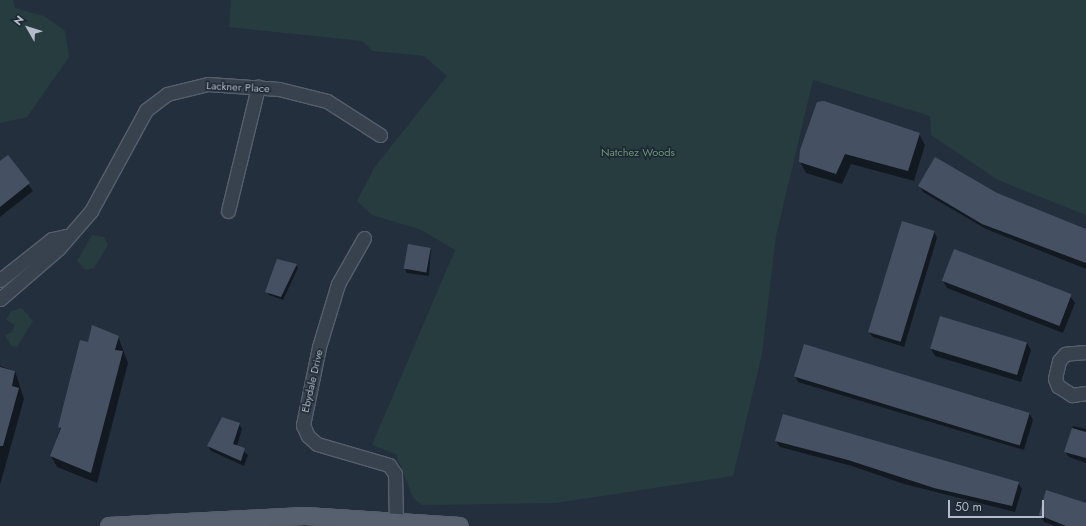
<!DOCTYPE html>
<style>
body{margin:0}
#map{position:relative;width:1086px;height:526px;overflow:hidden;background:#242f3e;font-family:Jost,sans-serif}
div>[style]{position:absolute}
.green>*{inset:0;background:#263c3f}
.shadow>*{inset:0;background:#0007}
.building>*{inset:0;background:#455162;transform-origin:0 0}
.roads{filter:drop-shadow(1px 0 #565f6c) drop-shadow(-1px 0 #565f6c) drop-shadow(0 1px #565f6c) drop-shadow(0 -1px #565f6c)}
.minor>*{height:13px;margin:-6.5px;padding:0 6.5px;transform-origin:6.5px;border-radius:6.5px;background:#38414e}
.major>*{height:16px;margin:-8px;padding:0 8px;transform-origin:8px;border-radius:8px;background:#56606e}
span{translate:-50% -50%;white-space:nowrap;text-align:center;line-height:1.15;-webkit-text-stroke:3px #1d2633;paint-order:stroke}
.street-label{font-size:11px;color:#b4bcc9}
.park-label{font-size:11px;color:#6b9a76}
.north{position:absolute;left:8px;top:8px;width:40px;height:40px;-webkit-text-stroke:3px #1d2633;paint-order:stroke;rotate:309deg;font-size:11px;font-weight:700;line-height:16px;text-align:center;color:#b4bcc9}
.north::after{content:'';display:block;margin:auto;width:14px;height:18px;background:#b4bcc9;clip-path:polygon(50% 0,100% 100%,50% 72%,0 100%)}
.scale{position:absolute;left:948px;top:500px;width:96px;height:18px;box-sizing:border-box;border:2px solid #b4bcc9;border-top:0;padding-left:5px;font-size:12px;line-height:14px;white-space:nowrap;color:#b4bcc9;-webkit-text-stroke:3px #1d2633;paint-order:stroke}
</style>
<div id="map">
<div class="green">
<div style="clip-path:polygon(0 0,13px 0,15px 8px,44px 16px,65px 31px,69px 57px,27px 117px,0 123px)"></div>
<div style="clip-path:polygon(231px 0,1086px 0,1086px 215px,998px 180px,931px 135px,930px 116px,813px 80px,776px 236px,762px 354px,733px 476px,556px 503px,422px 505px,413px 498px,396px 454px,372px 445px,455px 250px,419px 229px,372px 215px,357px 201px,374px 168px,447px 76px,424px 56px,373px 51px,362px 41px,229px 27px)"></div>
<div style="clip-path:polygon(92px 235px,104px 237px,108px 245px,94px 268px,85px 270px,77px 261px)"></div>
<div style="clip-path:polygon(22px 308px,33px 321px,17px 347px,11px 346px,5px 335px,12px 332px,15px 325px,6px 320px,11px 311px)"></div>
</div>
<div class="shadow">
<div style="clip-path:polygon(919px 134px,925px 145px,914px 181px,851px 164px,842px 184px,806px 173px,800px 162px)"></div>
<div style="clip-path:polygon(8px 156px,33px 191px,0 217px,0 162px)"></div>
<div style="clip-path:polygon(920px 186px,997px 194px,1086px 229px,1086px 269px,986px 229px,923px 192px)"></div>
<div style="clip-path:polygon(934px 232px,937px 238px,904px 347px,873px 337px,869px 332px)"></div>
<div style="clip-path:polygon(431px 249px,429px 276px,407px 273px,405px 269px)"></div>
<div style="clip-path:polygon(296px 265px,298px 268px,283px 300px,269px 295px,267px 292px)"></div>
<div style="clip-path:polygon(943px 281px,1070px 296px,1075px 303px,1063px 333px,947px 288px)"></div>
<div style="clip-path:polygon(118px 336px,128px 363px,97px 483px,57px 467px,51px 456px,88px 344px)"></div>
<div style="clip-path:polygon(1027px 343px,1031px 350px,1021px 382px,935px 356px,931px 349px)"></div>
<div style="clip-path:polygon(0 366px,15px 371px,24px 399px,0 485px)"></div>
<div style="clip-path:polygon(795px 376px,1029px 413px,1033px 420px,1024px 450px,798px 382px)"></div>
<div style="clip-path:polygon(239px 424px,242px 429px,237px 446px,248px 455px,244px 466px,211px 451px,208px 446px)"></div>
<div style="clip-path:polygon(1073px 426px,1086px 429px,1086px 463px,1069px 457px,1065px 452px)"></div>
<div style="clip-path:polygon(776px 441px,1018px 483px,1022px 489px,1015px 512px,904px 484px,852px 466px,780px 447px)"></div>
<div style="clip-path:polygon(1086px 504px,1086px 526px,1055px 526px,1044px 522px,1040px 515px)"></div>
</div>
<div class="building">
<div style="clip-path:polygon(824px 101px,920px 133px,908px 171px,845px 154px,836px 174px,799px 162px,800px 150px,817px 102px)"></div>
<div style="clip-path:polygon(8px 155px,30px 183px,0 207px,0 161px)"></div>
<div style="clip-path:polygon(935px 157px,997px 193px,1086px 229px,1086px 263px,982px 224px,918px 186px)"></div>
<div style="left:902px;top:221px;width:34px;height:116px;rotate:17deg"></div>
<div style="left:408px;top:244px;width:23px;height:25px;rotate:10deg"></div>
<div style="left:954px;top:249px;width:126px;height:34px;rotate:21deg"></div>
<div style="clip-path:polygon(277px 259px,297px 264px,281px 297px,265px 292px)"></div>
<div style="left:940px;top:316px;width:91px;height:34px;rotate:17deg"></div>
<div style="clip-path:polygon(92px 325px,119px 336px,115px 350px,123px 351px,91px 473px,50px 456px,61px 428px,58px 427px,80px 340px,88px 342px)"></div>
<div style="left:804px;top:344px;width:236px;height:34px;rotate:17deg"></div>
<div style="clip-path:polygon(0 367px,15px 371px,12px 386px,19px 388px,3px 446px,0 446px)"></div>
<div style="clip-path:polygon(783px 414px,1019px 482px,1012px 506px,934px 488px,848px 460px,775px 441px)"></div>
<div style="clip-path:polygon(222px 417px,240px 423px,233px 444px,245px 448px,241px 461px,207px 446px)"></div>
<div style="clip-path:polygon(1072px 428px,1086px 432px,1086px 458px,1064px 452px)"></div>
<div style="clip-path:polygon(1046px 490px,1086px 503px,1086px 526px,1066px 526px,1039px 515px)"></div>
</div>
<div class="roads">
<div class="minor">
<div style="left:228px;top:211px;width:128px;rotate:-76.4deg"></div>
<div style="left:364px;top:238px;width:53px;rotate:119.5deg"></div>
<div style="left:338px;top:284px;width:66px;rotate:106.8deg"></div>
<div style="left:319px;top:347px;width:80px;rotate:101.6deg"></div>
<div style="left:303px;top:425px;width:12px;rotate:66deg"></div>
<div style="left:308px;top:436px;width:12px;rotate:42deg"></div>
<div style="left:317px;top:444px;width:75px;rotate:16.3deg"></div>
<div style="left:389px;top:465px;width:11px;rotate:56deg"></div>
<div style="left:395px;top:474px;width:48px;rotate:88.8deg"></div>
<div style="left:0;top:280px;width:66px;rotate:-38.3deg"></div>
<div style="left:52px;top:239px;width:14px;rotate:-12deg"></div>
<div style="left:0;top:299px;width:78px;rotate:-40.8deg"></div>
<div style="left:59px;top:248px;width:49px;rotate:-49.1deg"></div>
<div style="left:91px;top:211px;width:115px;rotate:-61.4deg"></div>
<div style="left:146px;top:110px;width:26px;rotate:-37deg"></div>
<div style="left:167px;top:94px;width:42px;rotate:-13.7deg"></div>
<div style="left:208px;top:84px;width:71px;rotate:4deg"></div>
<div style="left:279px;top:89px;width:49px;rotate:14deg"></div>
<div style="left:327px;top:101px;width:63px;rotate:32.7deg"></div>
<div style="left:1086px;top:352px;width:21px;rotate:175deg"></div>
<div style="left:1065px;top:354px;width:9px;rotate:131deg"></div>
<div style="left:1059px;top:361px;width:18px;rotate:103deg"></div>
<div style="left:1055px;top:379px;width:8px;rotate:67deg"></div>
<div style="left:1058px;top:386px;width:17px;rotate:33deg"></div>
<div style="left:1072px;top:395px;width:14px;rotate:-8deg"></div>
</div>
<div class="major">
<div style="left:109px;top:526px;width:196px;rotate:-2.9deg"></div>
<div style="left:305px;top:516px;width:155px;rotate:3.7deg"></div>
</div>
</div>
<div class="street-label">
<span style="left:238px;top:87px;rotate:3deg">Lackner Place</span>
<span style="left:312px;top:381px;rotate:-77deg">Ebydale Drive</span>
</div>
<div class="park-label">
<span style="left:638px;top:152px">Natchez Woods</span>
</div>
<div class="north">N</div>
<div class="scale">50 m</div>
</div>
